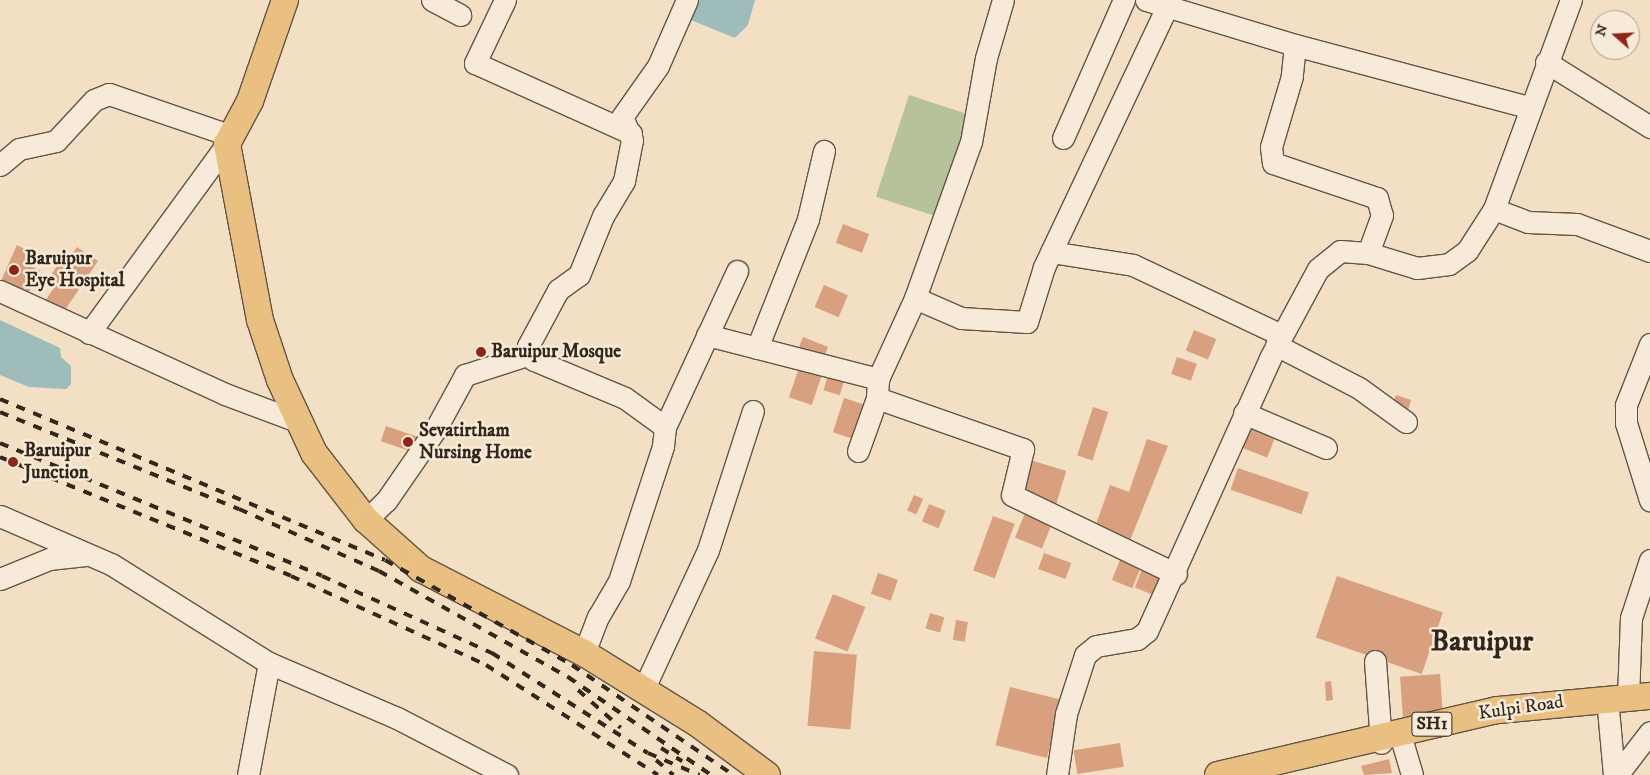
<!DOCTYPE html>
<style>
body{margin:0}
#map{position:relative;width:1650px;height:775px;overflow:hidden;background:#f3dfc4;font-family:"IM FELL DW Pica",serif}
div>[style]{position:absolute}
.green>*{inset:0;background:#b6c297;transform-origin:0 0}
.water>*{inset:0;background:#9dbcba}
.building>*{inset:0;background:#d8a07e;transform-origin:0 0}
.roads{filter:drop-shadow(1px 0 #625545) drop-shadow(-1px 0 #625545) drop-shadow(0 1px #625545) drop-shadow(0 -1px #625545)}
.minor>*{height:21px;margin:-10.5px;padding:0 10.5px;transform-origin:10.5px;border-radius:10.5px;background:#f7ead9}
.major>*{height:26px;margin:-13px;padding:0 13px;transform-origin:13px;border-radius:13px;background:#eac082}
.rail>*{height:4px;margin-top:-2px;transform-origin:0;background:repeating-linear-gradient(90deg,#32271b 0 9px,transparent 0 18px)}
.dots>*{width:14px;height:14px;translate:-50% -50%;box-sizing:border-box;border:2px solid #f7ead9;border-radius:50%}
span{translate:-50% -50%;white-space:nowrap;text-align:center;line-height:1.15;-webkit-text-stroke:5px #f7ead9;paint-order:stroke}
.shield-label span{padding:1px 4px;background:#f7ead9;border:1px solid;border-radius:4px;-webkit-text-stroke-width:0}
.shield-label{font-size:18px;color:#32271b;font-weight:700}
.poi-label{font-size:19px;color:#32271b;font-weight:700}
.left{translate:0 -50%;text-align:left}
.street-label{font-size:19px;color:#32271b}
.town-label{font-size:29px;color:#32271b;font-weight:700}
.north{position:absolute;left:1590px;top:10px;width:50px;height:50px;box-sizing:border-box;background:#f7ead9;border:1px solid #a89c8d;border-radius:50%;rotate:289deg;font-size:14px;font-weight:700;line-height:20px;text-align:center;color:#32271b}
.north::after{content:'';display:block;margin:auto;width:18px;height:22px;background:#8f2418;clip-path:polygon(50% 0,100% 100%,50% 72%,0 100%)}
</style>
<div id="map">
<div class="green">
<div style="left:909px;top:95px;width:67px;height:107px;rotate:18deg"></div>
</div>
<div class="water">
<div style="clip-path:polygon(694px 0,755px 0,748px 25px,735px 38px,686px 18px)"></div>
<div style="clip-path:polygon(0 320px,60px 348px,61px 357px,71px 366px,71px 384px,66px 389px,29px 387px,0 375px)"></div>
</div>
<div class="building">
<div style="left:843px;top:224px;width:28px;height:20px;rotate:21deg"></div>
<div style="clip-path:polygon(17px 245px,31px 252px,25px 263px,40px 271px,26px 297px,0 283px)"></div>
<div style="clip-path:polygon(77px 247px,98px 261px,61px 316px,43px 304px,57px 283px,49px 278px,63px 257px,68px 260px)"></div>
<div style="left:824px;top:285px;width:26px;height:24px;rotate:23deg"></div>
<div style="left:1194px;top:330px;width:24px;height:22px;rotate:22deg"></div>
<div style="left:803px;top:337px;width:27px;height:19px;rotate:22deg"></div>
<div style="left:1177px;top:357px;width:21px;height:18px;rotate:19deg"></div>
<div style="left:799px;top:368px;width:24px;height:31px;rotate:19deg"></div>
<div style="left:829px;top:372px;width:17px;height:19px;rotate:17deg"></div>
<div style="left:1396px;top:395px;width:16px;height:14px;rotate:18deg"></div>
<div style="left:844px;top:398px;width:25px;height:36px;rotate:18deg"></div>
<div style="left:1093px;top:407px;width:16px;height:51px;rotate:18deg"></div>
<div style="left:386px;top:426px;width:36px;height:16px;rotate:19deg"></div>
<div style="left:1249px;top:427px;width:28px;height:22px;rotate:21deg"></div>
<div style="clip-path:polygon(1147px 439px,1168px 446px,1129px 543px,1094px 530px,1110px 485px,1129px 492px)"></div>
<div style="left:1027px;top:459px;width:41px;height:35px;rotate:17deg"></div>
<div style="left:1238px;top:468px;width:75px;height:23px;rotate:19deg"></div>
<div style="left:914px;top:495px;width:10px;height:17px;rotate:24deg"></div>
<div style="left:929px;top:504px;width:18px;height:19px;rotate:22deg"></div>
<div style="left:1027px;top:508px;width:29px;height:32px;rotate:22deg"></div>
<div style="left:993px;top:516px;width:23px;height:58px;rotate:20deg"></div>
<div style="left:1044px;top:553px;width:29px;height:17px;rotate:20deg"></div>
<div style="left:1122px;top:555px;width:22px;height:27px;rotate:22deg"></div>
<div style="left:1143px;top:567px;width:22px;height:22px;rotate:22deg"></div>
<div style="left:878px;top:573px;width:21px;height:22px;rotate:19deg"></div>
<div style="left:1337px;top:576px;width:112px;height:65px;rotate:19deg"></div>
<div style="left:833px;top:594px;width:35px;height:48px;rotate:22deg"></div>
<div style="left:930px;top:613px;width:15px;height:16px;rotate:16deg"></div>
<div style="left:956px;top:620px;width:12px;height:20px;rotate:9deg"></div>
<div style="left:814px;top:651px;width:43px;height:75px;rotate:5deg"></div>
<div style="left:1440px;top:674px;width:40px;height:40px;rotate:86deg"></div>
<div style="clip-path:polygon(1331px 681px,1333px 700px,1326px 701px,1325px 682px)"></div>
<div style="left:1010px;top:687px;width:53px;height:60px;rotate:14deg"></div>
<div style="left:1120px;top:743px;width:24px;height:47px;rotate:81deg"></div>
<div style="clip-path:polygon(1389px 759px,1392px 773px,1364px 775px,1361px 766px)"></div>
</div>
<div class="roads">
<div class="minor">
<div style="left:432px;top:0;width:32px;rotate:28deg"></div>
<div style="left:505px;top:0;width:70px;rotate:115.5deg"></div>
<div style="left:475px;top:63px;width:171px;rotate:24.2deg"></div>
<div style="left:1146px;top:0;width:156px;rotate:16.8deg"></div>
<div style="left:1295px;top:45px;width:31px;rotate:96deg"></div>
<div style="left:1292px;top:76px;width:74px;rotate:106.5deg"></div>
<div style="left:1271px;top:147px;width:16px;rotate:83deg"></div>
<div style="left:1273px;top:163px;width:110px;rotate:18.6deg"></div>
<div style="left:1377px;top:198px;width:18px;rotate:74deg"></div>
<div style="left:1382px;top:215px;width:40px;rotate:110.2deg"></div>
<div style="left:1295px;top:45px;width:244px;rotate:14.9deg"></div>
<div style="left:1546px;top:62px;width:123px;rotate:32deg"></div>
<div style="left:1063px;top:138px;width:151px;rotate:-66.2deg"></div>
<div style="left:0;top:165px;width:25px;rotate:-40deg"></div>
<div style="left:19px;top:149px;width:38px;rotate:-12deg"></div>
<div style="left:56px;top:141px;width:56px;rotate:-47.2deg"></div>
<div style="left:94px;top:100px;width:16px;rotate:-22deg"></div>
<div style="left:109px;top:94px;width:127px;rotate:18.9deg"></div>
<div style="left:1494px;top:209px;width:36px;rotate:21deg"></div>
<div style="left:1528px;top:222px;width:49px;rotate:2.3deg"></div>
<div style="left:1577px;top:224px;width:78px;rotate:20.3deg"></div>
<div style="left:1051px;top:252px;width:83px;rotate:9deg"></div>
<div style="left:1133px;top:265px;width:164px;rotate:25.3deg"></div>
<div style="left:0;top:291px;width:247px;rotate:24.6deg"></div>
<div style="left:225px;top:394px;width:77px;rotate:20.6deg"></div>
<div style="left:915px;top:298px;width:50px;rotate:23.5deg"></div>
<div style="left:961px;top:318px;width:66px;rotate:3.5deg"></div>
<div style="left:1027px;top:322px;width:58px;rotate:-72.8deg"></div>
<div style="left:1044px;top:267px;width:295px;rotate:-64.7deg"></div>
<div style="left:89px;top:333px;width:234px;rotate:-53.9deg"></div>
<div style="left:707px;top:335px;width:177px;rotate:14.4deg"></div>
<div style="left:1650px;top:344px;width:66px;rotate:111.5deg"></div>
<div style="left:1626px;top:405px;width:18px;rotate:90deg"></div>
<div style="left:1626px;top:423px;width:81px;rotate:72.7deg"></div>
<div style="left:1276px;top:345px;width:93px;rotate:27.4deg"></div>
<div style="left:1359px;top:388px;width:58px;rotate:35.9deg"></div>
<div style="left:757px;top:348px;width:139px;rotate:-68.4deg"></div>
<div style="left:808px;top:219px;width:70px;rotate:-76.8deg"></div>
<div style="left:877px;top:398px;width:155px;rotate:19.3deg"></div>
<div style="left:1023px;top:449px;width:47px;rotate:103.4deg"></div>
<div style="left:1012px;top:495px;width:182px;rotate:25.7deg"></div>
<div style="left:1244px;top:413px;width:89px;rotate:23.1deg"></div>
<div style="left:665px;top:427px;width:172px;rotate:-65.2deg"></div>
<div style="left:858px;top:451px;width:56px;rotate:-70.3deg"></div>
<div style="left:877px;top:398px;width:19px;rotate:-87deg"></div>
<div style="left:878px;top:379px;width:89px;rotate:-65.4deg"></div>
<div style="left:915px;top:298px;width:166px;rotate:-70.3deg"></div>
<div style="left:971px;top:142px;width:85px;rotate:-79.9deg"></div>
<div style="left:986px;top:58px;width:60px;rotate:-73.7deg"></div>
<div style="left:0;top:516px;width:121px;rotate:23.4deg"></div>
<div style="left:111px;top:564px;width:186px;rotate:32.1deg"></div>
<div style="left:269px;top:663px;width:139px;rotate:23.3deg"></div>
<div style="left:397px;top:718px;width:124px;rotate:27.4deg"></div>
<div style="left:366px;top:520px;width:28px;rotate:-44deg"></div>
<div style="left:386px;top:501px;width:86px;rotate:-55.4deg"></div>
<div style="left:435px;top:430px;width:63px;rotate:-61.4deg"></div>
<div style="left:465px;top:375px;width:65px;rotate:-17.9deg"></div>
<div style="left:0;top:579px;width:53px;rotate:-22.2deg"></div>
<div style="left:49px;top:559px;width:39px;rotate:-6deg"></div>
<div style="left:584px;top:653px;width:39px;rotate:-69deg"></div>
<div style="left:598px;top:617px;width:42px;rotate:-59.7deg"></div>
<div style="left:619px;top:581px;width:142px;rotate:-71.9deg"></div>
<div style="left:663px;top:446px;width:19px;rotate:-84deg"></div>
<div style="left:665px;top:427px;width:49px;rotate:-144.1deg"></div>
<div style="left:625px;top:398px;width:99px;rotate:-157.3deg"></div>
<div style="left:534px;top:360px;width:9px;rotate:-144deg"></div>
<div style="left:527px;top:355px;width:9px;rotate:-84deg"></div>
<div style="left:528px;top:346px;width:64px;rotate:-61.8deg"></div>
<div style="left:558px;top:290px;width:26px;rotate:-36deg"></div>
<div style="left:579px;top:275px;width:64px;rotate:-67.9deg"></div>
<div style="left:603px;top:216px;width:41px;rotate:-59deg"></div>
<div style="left:624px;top:181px;width:42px;rotate:-79deg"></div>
<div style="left:632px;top:140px;width:25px;rotate:-113deg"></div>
<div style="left:622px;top:117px;width:62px;rotate:-54.8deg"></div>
<div style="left:658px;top:66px;width:72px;rotate:-66.3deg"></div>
<div style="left:1375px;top:661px;width:82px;rotate:85.8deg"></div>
<div style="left:643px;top:690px;width:154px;rotate:-65.1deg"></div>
<div style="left:708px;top:550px;width:146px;rotate:-72.1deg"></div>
<div style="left:1607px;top:698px;width:77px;rotate:84.8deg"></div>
<div style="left:1628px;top:698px;width:80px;rotate:-87.9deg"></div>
<div style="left:1631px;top:618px;width:61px;rotate:-71.9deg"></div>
<div style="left:1399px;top:731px;width:46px;rotate:73.5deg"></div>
<div style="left:248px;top:775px;width:114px;rotate:-79.4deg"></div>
<div style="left:1057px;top:775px;width:62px;rotate:-81.6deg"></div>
<div style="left:1066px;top:714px;width:62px;rotate:-72.1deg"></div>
<div style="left:1085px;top:655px;width:14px;rotate:-39deg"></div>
<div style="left:1096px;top:646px;width:42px;rotate:-9.7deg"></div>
<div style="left:1137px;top:639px;width:13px;rotate:-39deg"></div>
<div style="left:1147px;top:631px;width:299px;rotate:-65.7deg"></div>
<div style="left:1270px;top:358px;width:101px;rotate:-61.7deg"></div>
<div style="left:1318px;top:269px;width:28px;rotate:-39deg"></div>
<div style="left:1340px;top:251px;width:28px;rotate:4deg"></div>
<div style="left:1368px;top:253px;width:51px;rotate:17deg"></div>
<div style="left:1417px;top:268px;width:32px;rotate:-7deg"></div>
<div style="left:1449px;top:264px;width:22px;rotate:-36deg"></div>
<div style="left:1467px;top:251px;width:50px;rotate:-57.3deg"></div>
<div style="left:1494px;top:209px;width:223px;rotate:-69.8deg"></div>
<div style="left:1617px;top:775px;width:54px;rotate:-52.5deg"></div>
</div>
<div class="major">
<div style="left:285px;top:0;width:107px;rotate:109.1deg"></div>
<div style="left:250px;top:101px;width:49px;rotate:118.1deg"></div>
<div style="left:227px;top:144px;width:179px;rotate:79.4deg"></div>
<div style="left:260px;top:320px;width:63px;rotate:71.6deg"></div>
<div style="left:280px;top:380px;width:81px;rotate:65deg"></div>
<div style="left:314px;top:453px;width:85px;rotate:52.2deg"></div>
<div style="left:366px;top:520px;width:74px;rotate:41.7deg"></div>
<div style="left:421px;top:569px;width:183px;rotate:27.3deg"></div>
<div style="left:584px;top:653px;width:133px;rotate:31.8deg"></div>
<div style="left:697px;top:723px;width:87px;rotate:36.6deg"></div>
<div style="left:1218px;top:775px;width:287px;rotate:-13.1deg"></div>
<div style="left:1498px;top:710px;width:153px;rotate:-5.3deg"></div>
</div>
</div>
<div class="rail">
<div style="left:0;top:399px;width:417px;rotate:22.7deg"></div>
<div style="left:385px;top:560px;width:214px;rotate:29.3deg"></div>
<div style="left:572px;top:665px;width:195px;rotate:34.3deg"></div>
<div style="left:0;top:412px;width:258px;rotate:22.1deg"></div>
<div style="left:239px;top:509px;width:153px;rotate:23.9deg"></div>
<div style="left:379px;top:571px;width:217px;rotate:29.3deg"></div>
<div style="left:568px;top:677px;width:173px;rotate:34.4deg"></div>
<div style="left:0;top:443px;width:348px;rotate:22.4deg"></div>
<div style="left:322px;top:576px;width:187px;rotate:24.4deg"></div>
<div style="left:492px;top:653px;width:185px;rotate:32.7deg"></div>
<div style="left:648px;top:753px;width:56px;rotate:23.3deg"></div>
<div style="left:0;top:457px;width:314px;rotate:22.2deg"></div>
<div style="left:291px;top:576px;width:214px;rotate:24.5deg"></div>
<div style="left:486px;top:665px;width:204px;rotate:32.6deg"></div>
<div style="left:578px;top:690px;width:57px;rotate:41.5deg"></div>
<div style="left:661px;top:748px;width:25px;rotate:32deg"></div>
<div style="left:656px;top:760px;width:23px;rotate:41deg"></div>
</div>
<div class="dots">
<div style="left:14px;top:270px;background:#8f2418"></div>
<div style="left:481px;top:352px;background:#8f2418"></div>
<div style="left:408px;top:442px;background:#8f2418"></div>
<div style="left:13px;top:462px;background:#8f2418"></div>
</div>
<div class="shield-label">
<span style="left:1432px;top:724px">SH1</span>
</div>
<div class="poi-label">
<span class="left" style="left:25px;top:270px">Baruipur<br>Eye Hospital</span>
<span class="left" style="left:491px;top:352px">Baruipur Mosque</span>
<span class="left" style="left:419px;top:442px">Sevatirtham<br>Nursing Home</span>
<span class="left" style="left:24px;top:462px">Baruipur<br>Junction</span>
</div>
<div class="street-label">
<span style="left:1521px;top:708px;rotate:-8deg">Kulpi Road</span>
</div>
<div class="town-label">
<span style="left:1482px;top:643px">Baruipur</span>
</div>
<div class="north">N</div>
</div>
